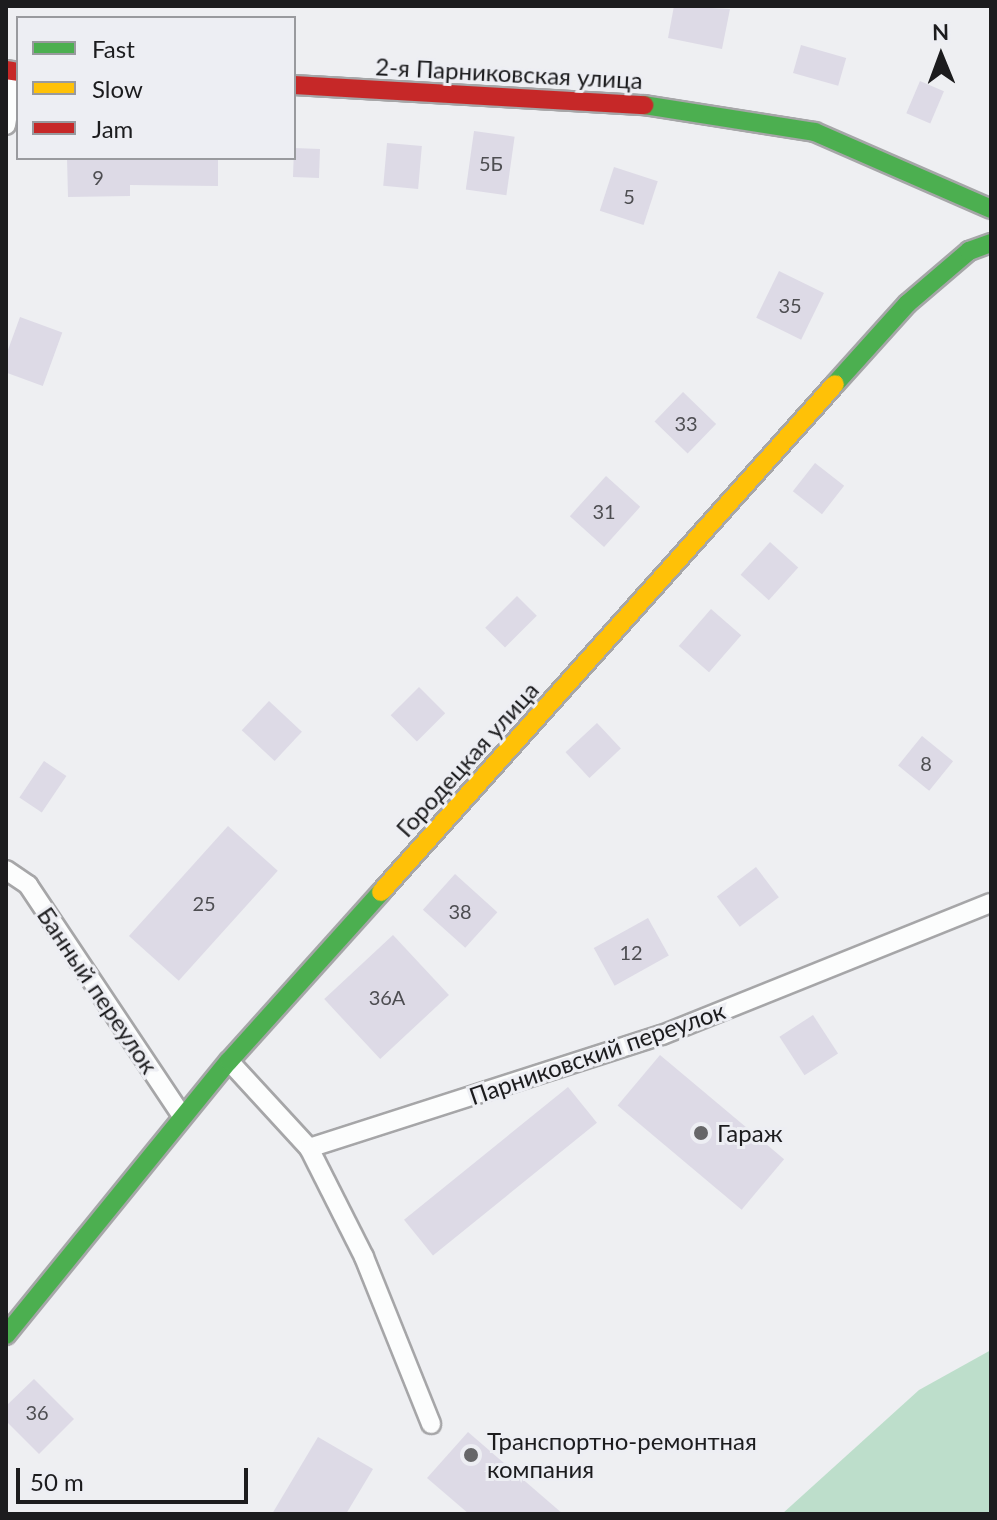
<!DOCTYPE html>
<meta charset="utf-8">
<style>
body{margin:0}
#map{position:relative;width:997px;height:1520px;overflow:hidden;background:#eeeff2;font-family:Lato,sans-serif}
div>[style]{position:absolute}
.green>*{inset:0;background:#bddecb}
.building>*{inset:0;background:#dddae6;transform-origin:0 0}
.roads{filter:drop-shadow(2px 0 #a6a6a8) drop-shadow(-2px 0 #a6a6a8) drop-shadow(0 2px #a6a6a8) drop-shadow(0 -2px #a6a6a8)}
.lane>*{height:18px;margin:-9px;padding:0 9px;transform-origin:9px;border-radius:9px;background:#fcfdfd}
.fast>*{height:18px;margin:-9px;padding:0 9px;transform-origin:9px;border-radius:9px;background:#4caf50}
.slow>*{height:18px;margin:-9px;padding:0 9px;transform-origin:9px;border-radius:9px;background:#ffc107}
.jam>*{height:18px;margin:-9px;padding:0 9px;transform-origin:9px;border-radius:9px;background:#c62828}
.dots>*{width:22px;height:22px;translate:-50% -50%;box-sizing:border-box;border:4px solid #edeef3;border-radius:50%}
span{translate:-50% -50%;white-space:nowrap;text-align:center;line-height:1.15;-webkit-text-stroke:6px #edeef3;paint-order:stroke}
.number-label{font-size:20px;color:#4e4e52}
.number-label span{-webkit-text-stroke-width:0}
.street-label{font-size:24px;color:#1c1c1e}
.poi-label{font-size:24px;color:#1c1c1e}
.left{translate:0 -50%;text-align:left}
.frame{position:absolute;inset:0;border:8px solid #1c1c1e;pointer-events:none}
.legend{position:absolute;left:16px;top:16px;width:280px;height:144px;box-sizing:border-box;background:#edeef3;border:2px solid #999a9e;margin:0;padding:10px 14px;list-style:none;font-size:24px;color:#1c1c1e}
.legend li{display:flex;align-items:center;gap:16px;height:40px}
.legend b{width:40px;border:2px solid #999a9e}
.north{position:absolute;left:901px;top:16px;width:80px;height:80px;-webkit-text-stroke:6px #edeef3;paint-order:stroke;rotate:359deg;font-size:22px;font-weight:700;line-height:32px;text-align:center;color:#1c1c1e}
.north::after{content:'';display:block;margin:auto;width:28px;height:36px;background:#1c1c1e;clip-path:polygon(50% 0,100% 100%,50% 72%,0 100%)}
.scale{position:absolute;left:16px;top:1468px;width:232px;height:36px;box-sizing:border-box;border:4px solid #1c1c1e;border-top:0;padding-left:10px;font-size:24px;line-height:28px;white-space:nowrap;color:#1c1c1e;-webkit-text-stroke:6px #edeef3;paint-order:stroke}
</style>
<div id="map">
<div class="green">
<div style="clip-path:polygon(991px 1350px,991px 1514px,782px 1514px,919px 1390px)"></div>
</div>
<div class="building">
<div style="clip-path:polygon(674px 6px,730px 9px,722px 49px,668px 38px)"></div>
<div style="left:801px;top:45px;width:47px;height:29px;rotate:16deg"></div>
<div style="left:920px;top:81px;width:26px;height:35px;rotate:23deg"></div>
<div style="left:474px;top:131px;width:41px;height:59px;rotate:8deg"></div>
<div style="left:387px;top:143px;width:35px;height:43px;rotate:5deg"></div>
<div style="left:294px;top:148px;width:26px;height:29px;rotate:2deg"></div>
<div style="clip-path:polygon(67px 158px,218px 158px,218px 186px,130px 185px,130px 196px,68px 197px)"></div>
<div style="left:614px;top:167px;width:46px;height:46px;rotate:18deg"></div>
<div style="left:779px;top:271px;width:50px;height:52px;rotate:26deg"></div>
<div style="left:20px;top:317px;width:45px;height:57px;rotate:20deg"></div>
<div style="left:683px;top:392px;width:46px;height:41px;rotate:44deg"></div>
<div style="left:815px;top:463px;width:37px;height:36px;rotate:38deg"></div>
<div style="left:606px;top:476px;width:46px;height:54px;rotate:42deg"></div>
<div style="left:770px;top:542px;width:38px;height:44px;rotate:42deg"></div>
<div style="left:517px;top:596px;width:28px;height:45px;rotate:45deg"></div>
<div style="left:711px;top:609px;width:40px;height:49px;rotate:41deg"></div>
<div style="left:419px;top:687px;width:37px;height:40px;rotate:45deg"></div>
<div style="left:269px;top:701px;width:45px;height:40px;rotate:43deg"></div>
<div style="left:597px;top:723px;width:35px;height:43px;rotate:47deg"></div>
<div style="left:922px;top:736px;width:40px;height:38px;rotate:39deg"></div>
<div style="left:44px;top:761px;width:27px;height:44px;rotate:34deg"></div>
<div style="left:228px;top:826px;width:67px;height:148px;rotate:42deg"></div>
<div style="left:756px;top:867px;width:38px;height:49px;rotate:53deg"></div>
<div style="left:455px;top:874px;width:57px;height:48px;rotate:42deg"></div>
<div style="left:648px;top:918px;width:43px;height:62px;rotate:61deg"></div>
<div style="left:393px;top:935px;width:82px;height:94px;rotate:47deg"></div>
<div style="left:813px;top:1015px;width:46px;height:40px;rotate:57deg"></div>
<div style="left:660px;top:1055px;width:162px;height:66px;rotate:40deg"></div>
<div style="left:568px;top:1087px;width:46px;height:211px;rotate:51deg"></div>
<div style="clip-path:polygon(34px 1379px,74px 1419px,39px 1454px,6px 1421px,6px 1406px)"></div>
<div style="clip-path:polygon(468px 1432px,563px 1514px,469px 1514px,427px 1478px)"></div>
<div style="clip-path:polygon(318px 1437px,373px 1469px,346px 1514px,272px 1514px)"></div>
</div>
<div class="roads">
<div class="lane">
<div style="left:6px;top:125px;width:54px;rotate:-80.4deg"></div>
<div style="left:6px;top:870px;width:27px;rotate:34deg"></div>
<div style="left:28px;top:885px;width:278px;rotate:56.3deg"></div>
<div style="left:229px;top:1061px;width:118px;rotate:47.4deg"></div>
<div style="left:309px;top:1148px;width:371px;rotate:-17.8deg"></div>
<div style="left:662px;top:1035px;width:354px;rotate:-21.9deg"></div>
<div style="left:309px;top:1148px;width:122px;rotate:63.2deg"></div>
<div style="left:364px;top:1257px;width:180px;rotate:68.1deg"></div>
</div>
<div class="fast">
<div style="left:644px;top:105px;width:173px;rotate:9deg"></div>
<div style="left:815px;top:132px;width:192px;rotate:23.6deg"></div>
<div style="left:835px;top:384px;width:108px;rotate:-48deg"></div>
<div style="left:907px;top:304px;width:82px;rotate:-40.5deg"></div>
<div style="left:969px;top:251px;width:23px;rotate:-20deg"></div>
<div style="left:6px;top:1335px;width:353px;rotate:-50.9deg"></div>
<div style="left:229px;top:1061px;width:227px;rotate:-48deg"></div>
</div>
<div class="slow">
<div style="left:381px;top:892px;width:681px;rotate:-48.21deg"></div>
</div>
<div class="jam">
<div style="left:6px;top:70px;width:12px;rotate:9deg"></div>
<div style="left:294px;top:85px;width:351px;rotate:3.3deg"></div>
</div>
</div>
<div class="dots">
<div style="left:701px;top:1133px;background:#666668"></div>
<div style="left:471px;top:1455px;background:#666668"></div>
</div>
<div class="number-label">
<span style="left:491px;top:163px">5Б</span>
<span style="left:98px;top:177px">9</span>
<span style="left:629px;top:196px">5</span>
<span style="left:790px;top:305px">35</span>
<span style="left:686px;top:423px">33</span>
<span style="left:604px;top:511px">31</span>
<span style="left:926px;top:763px">8</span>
<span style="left:204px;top:903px">25</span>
<span style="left:460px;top:911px">38</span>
<span style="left:631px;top:952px">12</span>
<span style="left:387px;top:997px">36А</span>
<span style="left:37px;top:1412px">36</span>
</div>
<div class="street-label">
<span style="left:509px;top:73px;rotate:3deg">2-я Парниковская улица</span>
<span style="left:467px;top:759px;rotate:-48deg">Городецкая улица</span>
<span style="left:98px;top:990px;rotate:56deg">Банный переулок</span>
<span style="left:597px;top:1053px;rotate:-19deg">Парниковский переулок</span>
</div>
<div class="poi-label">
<span class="left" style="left:717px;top:1133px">Гараж</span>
<span class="left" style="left:487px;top:1455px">Транспортно-ремонтная<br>компания</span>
</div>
<div class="frame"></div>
<ul class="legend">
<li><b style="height:10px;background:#4caf50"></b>Fast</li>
<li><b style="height:10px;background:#ffc107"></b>Slow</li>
<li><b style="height:10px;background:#c62828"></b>Jam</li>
</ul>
<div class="north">N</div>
<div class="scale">50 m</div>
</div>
